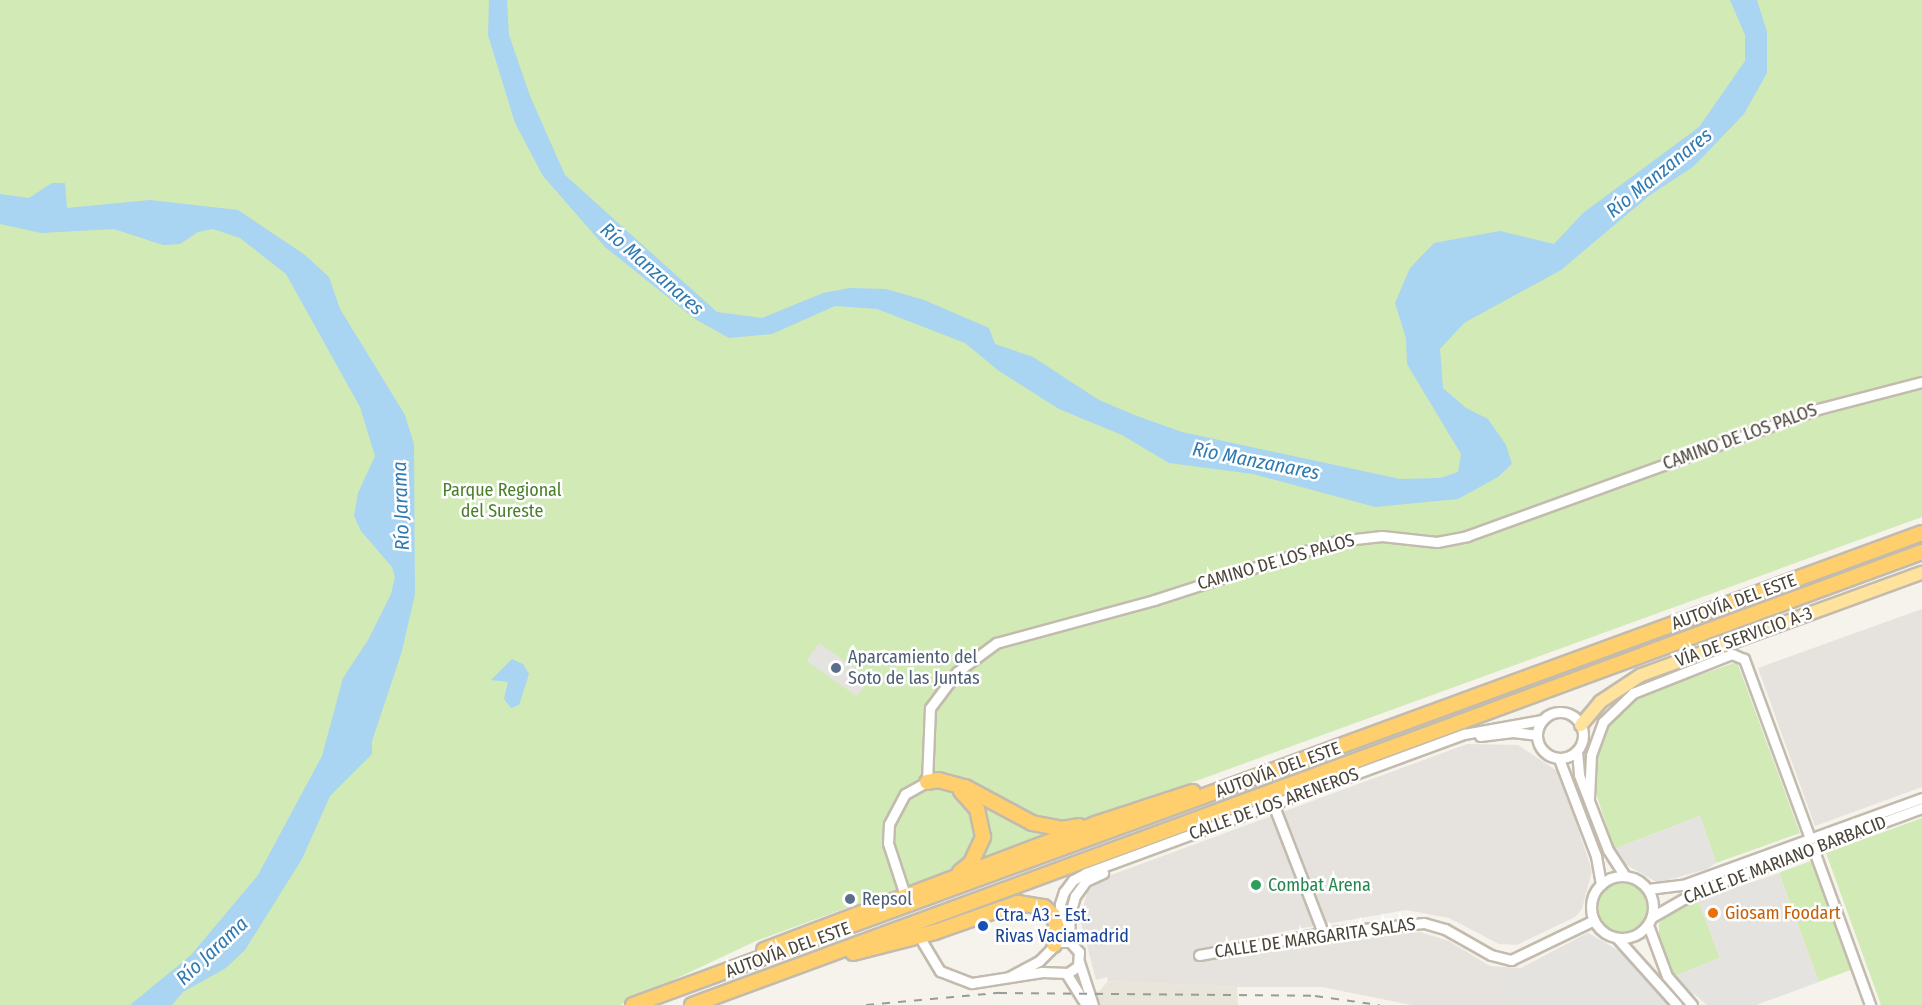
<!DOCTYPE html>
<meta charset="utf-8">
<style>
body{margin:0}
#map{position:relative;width:1922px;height:1005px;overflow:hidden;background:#f6f3ec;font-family:"Fira Sans Condensed",sans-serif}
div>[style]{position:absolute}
.residential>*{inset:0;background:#eae5da}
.industrial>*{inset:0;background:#e6e2dd}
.green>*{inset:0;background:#d2eab5;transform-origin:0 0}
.round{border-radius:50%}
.parking>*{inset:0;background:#e5e3e0;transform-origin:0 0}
.water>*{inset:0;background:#a9d4f2}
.roads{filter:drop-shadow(2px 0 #c2bbae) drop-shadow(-2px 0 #c2bbae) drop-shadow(0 2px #c2bbae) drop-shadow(0 -2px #c2bbae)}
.minor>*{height:9px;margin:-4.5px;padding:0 4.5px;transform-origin:4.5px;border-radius:4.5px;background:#fff}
.minor>.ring{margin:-4.5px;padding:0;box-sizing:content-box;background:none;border:9px solid #fff;border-radius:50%}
.major>*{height:12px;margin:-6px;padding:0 6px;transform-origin:6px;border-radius:6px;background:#ffe39c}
.highway>*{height:14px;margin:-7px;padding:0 7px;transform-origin:7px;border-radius:7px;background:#ffcf6e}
.rail>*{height:2px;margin-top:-1px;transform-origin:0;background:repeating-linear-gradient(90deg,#9a9a9a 0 8px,transparent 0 16px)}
.dots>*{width:16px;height:16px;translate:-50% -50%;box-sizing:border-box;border:3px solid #fff;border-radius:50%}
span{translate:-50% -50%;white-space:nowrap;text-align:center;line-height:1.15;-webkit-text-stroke:5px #fff;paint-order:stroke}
.street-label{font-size:18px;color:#4b4439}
.park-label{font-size:18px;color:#4a7f2a}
.service-label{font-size:18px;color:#4e5e75}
.left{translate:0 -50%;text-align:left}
.leisure-label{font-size:18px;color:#27864d}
.food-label{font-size:18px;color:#c56008}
.transit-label{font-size:18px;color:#164399}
.water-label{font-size:20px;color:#2e7ab2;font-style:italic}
</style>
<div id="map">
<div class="residential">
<div style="clip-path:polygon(1108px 981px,1237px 987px,1238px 1005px,1087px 1005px)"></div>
</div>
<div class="industrial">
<div style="clip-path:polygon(1922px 609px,1922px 787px,1815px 826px,1758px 668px)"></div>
<div style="clip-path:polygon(1467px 744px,1518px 745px,1560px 773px,1592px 871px,1582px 909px,1575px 917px,1517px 945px,1499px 944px,1449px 918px,1406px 910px,1270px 934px,1194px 952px,1200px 959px,1244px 957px,1321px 942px,1420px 932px,1449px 941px,1490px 966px,1521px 968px,1588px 933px,1621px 952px,1668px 1005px,1412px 1005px,1322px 987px,1237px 987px,1108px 981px,1107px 977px,1096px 980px,1080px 919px,1087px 892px,1103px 878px)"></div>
</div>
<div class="green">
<div style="clip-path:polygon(0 0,1922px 0,1922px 517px,756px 941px,620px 1005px,0 1005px)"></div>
<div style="clip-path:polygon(1737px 662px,1800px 833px,1716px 863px,1700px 816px,1614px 849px,1592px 781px,1594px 755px,1603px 731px,1634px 698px)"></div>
<div style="clip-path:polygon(1922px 818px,1922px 1005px,1881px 1005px,1826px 853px)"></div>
<div style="left:1811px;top:861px;width:116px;height:34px;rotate:70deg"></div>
<div class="round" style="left:1597px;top:883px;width:50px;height:50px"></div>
<div style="clip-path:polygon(1698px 900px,1720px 958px,1674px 976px,1659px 941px,1659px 923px,1671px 913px)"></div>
</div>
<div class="parking">
<div style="left:819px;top:643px;width:62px;height:22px;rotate:35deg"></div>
<div style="clip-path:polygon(1700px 816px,1716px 863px,1707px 869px,1658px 883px,1618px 860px,1614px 849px)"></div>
<div style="clip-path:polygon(1779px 873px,1819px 982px,1756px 1005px,1707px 1005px,1694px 994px,1691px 996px,1674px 976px,1720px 958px,1698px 900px)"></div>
<div style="clip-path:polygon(1588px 933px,1621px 952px,1668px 1005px,1512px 1005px,1500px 979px)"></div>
</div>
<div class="water">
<div style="clip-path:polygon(489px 0,507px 0,509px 35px,530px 96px,565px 175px,717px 312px,762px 318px,823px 293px,850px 288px,886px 289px,924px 300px,989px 328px,995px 344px,1033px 357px,1099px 400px,1137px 416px,1182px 432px,1400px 479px,1440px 478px,1458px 472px,1461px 454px,1407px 364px,1406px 338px,1395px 303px,1410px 268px,1434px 243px,1500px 231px,1554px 244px,1583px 213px,1699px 127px,1745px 61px,1745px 35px,1730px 0,1757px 0,1767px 32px,1767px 73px,1744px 114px,1694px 166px,1649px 196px,1561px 270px,1464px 323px,1440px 349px,1443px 388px,1466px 408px,1488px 419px,1506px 445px,1512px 464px,1498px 477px,1458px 499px,1375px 507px,1253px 474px,1169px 463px,1122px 435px,1059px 409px,999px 371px,965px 343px,877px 309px,835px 306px,772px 334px,729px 338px,695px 319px,605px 247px,543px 176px,515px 123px,488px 35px)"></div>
<div style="clip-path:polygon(52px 183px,65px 183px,67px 208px,150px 200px,238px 210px,305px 255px,329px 277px,340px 309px,405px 415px,414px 444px,415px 594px,402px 651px,372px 741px,372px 754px,330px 796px,302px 859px,245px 950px,226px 968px,183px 992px,172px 1005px,130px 1005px,191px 955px,258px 875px,322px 756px,343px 678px,368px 640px,391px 594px,395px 577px,392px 567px,361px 531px,354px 516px,358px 493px,375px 456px,360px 407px,286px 274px,240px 238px,213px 229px,198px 232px,180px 244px,163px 245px,114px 229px,41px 233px,0 224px,0 194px,29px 198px)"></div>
<div style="clip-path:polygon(512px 659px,523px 664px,529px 674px,519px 705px,511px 708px,504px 699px,508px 682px,491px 680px)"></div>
</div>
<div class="roads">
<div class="minor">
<div class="ring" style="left:1537px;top:712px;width:37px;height:37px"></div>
<div style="left:1480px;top:736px;width:33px;rotate:-7deg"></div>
<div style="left:1513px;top:732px;width:23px;rotate:7deg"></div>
<div style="left:1577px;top:751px;width:24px;rotate:85deg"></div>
<div style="left:1579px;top:775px;width:80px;rotate:68.9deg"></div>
<div style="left:1608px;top:850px;width:31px;rotate:57deg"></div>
<div style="left:1559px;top:759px;width:104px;rotate:69.1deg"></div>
<div style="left:1596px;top:856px;width:29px;rotate:80deg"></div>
<div style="left:1589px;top:798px;width:43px;rotate:-87.3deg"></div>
<div style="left:1591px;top:755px;width:35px;rotate:-70deg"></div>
<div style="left:1603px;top:722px;width:42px;rotate:-44deg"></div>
<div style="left:1633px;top:693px;width:106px;rotate:-21.5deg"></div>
<div style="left:1732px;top:654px;width:13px;rotate:23deg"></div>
<div style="left:1744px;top:659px;width:191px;rotate:69.8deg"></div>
<div style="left:1275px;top:809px;width:133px;rotate:68.8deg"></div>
<div style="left:1813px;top:848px;width:167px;rotate:70deg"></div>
<div class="ring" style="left:1591px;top:876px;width:53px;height:53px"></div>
<div style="left:903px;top:889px;width:48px;rotate:-108.1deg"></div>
<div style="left:888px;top:843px;width:19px;rotate:-87deg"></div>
<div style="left:889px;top:824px;width:34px;rotate:-62deg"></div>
<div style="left:905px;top:794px;width:25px;rotate:-29deg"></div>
<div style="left:927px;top:782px;width:74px;rotate:-87.7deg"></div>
<div style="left:930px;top:708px;width:45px;rotate:-53.1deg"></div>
<div style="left:957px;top:672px;width:49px;rotate:-36.6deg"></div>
<div style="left:996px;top:643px;width:164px;rotate:-15.2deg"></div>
<div style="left:1154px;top:600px;width:192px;rotate:-17.9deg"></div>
<div style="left:1337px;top:541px;width:45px;rotate:-6.3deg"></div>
<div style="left:1382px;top:536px;width:55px;rotate:6.2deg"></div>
<div style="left:1437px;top:542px;width:31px;rotate:-11deg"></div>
<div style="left:1467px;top:536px;width:373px;rotate:-19.9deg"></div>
<div style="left:1818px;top:409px;width:107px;rotate:-14.6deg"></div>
<div style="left:1648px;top:889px;width:35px;rotate:-7deg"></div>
<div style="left:1683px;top:885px;width:254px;rotate:-20deg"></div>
<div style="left:1652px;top:917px;width:54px;rotate:-29.9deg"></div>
<div style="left:1699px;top:890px;width:238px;rotate:-20.2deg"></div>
<div style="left:1061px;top:923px;width:19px;rotate:-93deg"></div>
<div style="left:1060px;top:904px;width:13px;rotate:-72deg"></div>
<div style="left:1064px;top:892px;width:15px;rotate:-53deg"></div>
<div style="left:1073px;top:880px;width:15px;rotate:-28deg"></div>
<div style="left:1086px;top:873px;width:403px;rotate:-20.2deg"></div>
<div style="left:1464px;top:734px;width:78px;rotate:-10.3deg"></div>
<div style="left:1648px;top:925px;width:54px;rotate:69.6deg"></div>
<div style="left:1667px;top:976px;width:38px;rotate:49deg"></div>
<div style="left:1617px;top:938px;width:90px;rotate:48.2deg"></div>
<div style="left:1070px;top:942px;width:24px;rotate:-92deg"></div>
<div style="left:1069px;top:918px;width:23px;rotate:-75deg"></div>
<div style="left:1075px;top:896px;width:19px;rotate:-54deg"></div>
<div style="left:1086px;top:881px;width:19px;rotate:-25deg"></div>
<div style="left:923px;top:943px;width:33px;rotate:59deg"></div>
<div style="left:940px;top:971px;width:34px;rotate:21deg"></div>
<div style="left:972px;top:983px;width:71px;rotate:-8.9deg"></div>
<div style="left:1042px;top:972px;width:26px;rotate:2deg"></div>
<div style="left:1068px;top:973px;width:12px;rotate:-35deg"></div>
<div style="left:1078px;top:966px;width:14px;rotate:-86deg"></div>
<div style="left:1079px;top:952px;width:13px;rotate:-132deg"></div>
<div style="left:1070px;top:942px;width:12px;rotate:180deg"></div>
<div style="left:1058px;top:942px;width:27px;rotate:135deg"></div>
<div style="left:1039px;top:961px;width:34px;rotate:152deg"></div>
<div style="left:1199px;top:955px;width:126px;rotate:-10.1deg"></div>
<div style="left:1323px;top:933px;width:101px;rotate:-5.7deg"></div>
<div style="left:1424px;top:923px;width:22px;rotate:16deg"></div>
<div style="left:1445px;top:929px;width:53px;rotate:29.5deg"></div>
<div style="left:1491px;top:955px;width:21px;rotate:14deg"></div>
<div style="left:1511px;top:960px;width:92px;rotate:-25.7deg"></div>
<div style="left:1079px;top:962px;width:45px;rotate:72deg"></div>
<div style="left:1066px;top:973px;width:38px;rotate:58deg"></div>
</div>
<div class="major">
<div style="left:1581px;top:725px;width:30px;rotate:-50deg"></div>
<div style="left:1600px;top:702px;width:49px;rotate:-33.4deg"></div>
<div style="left:1641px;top:675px;width:299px;rotate:-20deg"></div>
</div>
<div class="highway">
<div style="left:927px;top:782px;width:11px;rotate:-10deg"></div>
<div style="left:938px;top:780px;width:28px;rotate:15deg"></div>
<div style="left:965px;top:787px;width:76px;rotate:28.2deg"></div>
<div style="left:1032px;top:823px;width:31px;rotate:11deg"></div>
<div style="left:1062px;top:829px;width:17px;rotate:-10deg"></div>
<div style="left:960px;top:872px;width:14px;rotate:-39deg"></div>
<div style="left:971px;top:863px;width:29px;rotate:-65deg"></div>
<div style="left:983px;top:837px;width:29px;rotate:-102deg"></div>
<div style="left:977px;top:809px;width:24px;rotate:-132deg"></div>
<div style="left:764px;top:950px;width:354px;rotate:-20.8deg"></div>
<div style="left:1095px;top:824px;width:103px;rotate:-18.1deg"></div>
<div style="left:853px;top:953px;width:85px;rotate:-14.4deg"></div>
<div style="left:935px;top:932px;width:88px;rotate:-19.3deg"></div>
<div style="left:1018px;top:903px;width:26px;rotate:9deg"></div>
<div style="left:1044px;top:907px;width:12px;rotate:42deg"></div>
<div style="left:1053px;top:915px;width:13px;rotate:72deg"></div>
<div style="left:1057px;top:927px;width:18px;rotate:99deg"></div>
<div style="left:633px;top:1005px;width:1373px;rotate:-20.11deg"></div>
<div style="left:692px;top:1005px;width:1311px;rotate:-20.22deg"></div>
</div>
</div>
<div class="rail">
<div style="left:866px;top:1005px;width:134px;rotate:-5.2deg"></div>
<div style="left:999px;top:993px;width:316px;rotate:0.5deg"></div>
<div style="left:1315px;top:996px;width:65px;rotate:8deg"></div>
</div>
<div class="dots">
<div style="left:836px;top:668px;background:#5c6f8a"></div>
<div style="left:1256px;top:885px;background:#2e9e5b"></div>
<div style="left:850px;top:899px;background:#5c6f8a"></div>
<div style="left:1713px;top:913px;background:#e8710a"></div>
<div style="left:983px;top:926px;background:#1a4fb4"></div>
</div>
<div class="street-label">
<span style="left:1740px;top:437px;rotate:-20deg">CAMINO DE LOS PALOS</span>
<span style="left:1276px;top:562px;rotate:-16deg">CAMINO DE LOS PALOS</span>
<span style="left:1734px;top:602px;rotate:-20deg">AUTOVÍA DEL ESTE</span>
<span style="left:1744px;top:637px;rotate:-20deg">VÍA DE SERVICIO A-3</span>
<span style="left:1278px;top:770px;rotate:-20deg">AUTOVÍA DEL ESTE</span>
<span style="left:1274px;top:804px;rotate:-20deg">CALLE DE LOS ARENEROS</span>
<span style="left:1785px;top:860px;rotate:-21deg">CALLE DE MARIANO BARBACID</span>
<span style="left:1315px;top:938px;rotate:-8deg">CALLE DE MARGARITA SALAS</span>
<span style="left:788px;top:950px;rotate:-20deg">AUTOVÍA DEL ESTE</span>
</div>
<div class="park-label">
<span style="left:502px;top:501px">Parque Regional<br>del Sureste</span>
</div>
<div class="service-label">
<span class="left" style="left:848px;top:668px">Aparcamiento del<br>Soto de las Juntas</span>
<span class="left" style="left:862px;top:899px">Repsol</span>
</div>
<div class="leisure-label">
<span class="left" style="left:1268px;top:885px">Combat Arena</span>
</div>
<div class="food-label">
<span class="left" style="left:1725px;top:913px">Giosam Foodart</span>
</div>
<div class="transit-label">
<span class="left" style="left:995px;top:926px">Ctra. A3 - Est.<br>Rivas Vaciamadrid</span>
</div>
<div class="water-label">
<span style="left:1659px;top:173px;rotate:-39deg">Río Manzanares</span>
<span style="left:652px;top:269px;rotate:41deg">Río Manzanares</span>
<span style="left:1256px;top:461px;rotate:11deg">Río Manzanares</span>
<span style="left:401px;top:506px;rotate:-92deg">Río Jarama</span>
<span style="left:212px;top:951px;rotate:-43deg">Río Jarama</span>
</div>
</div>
